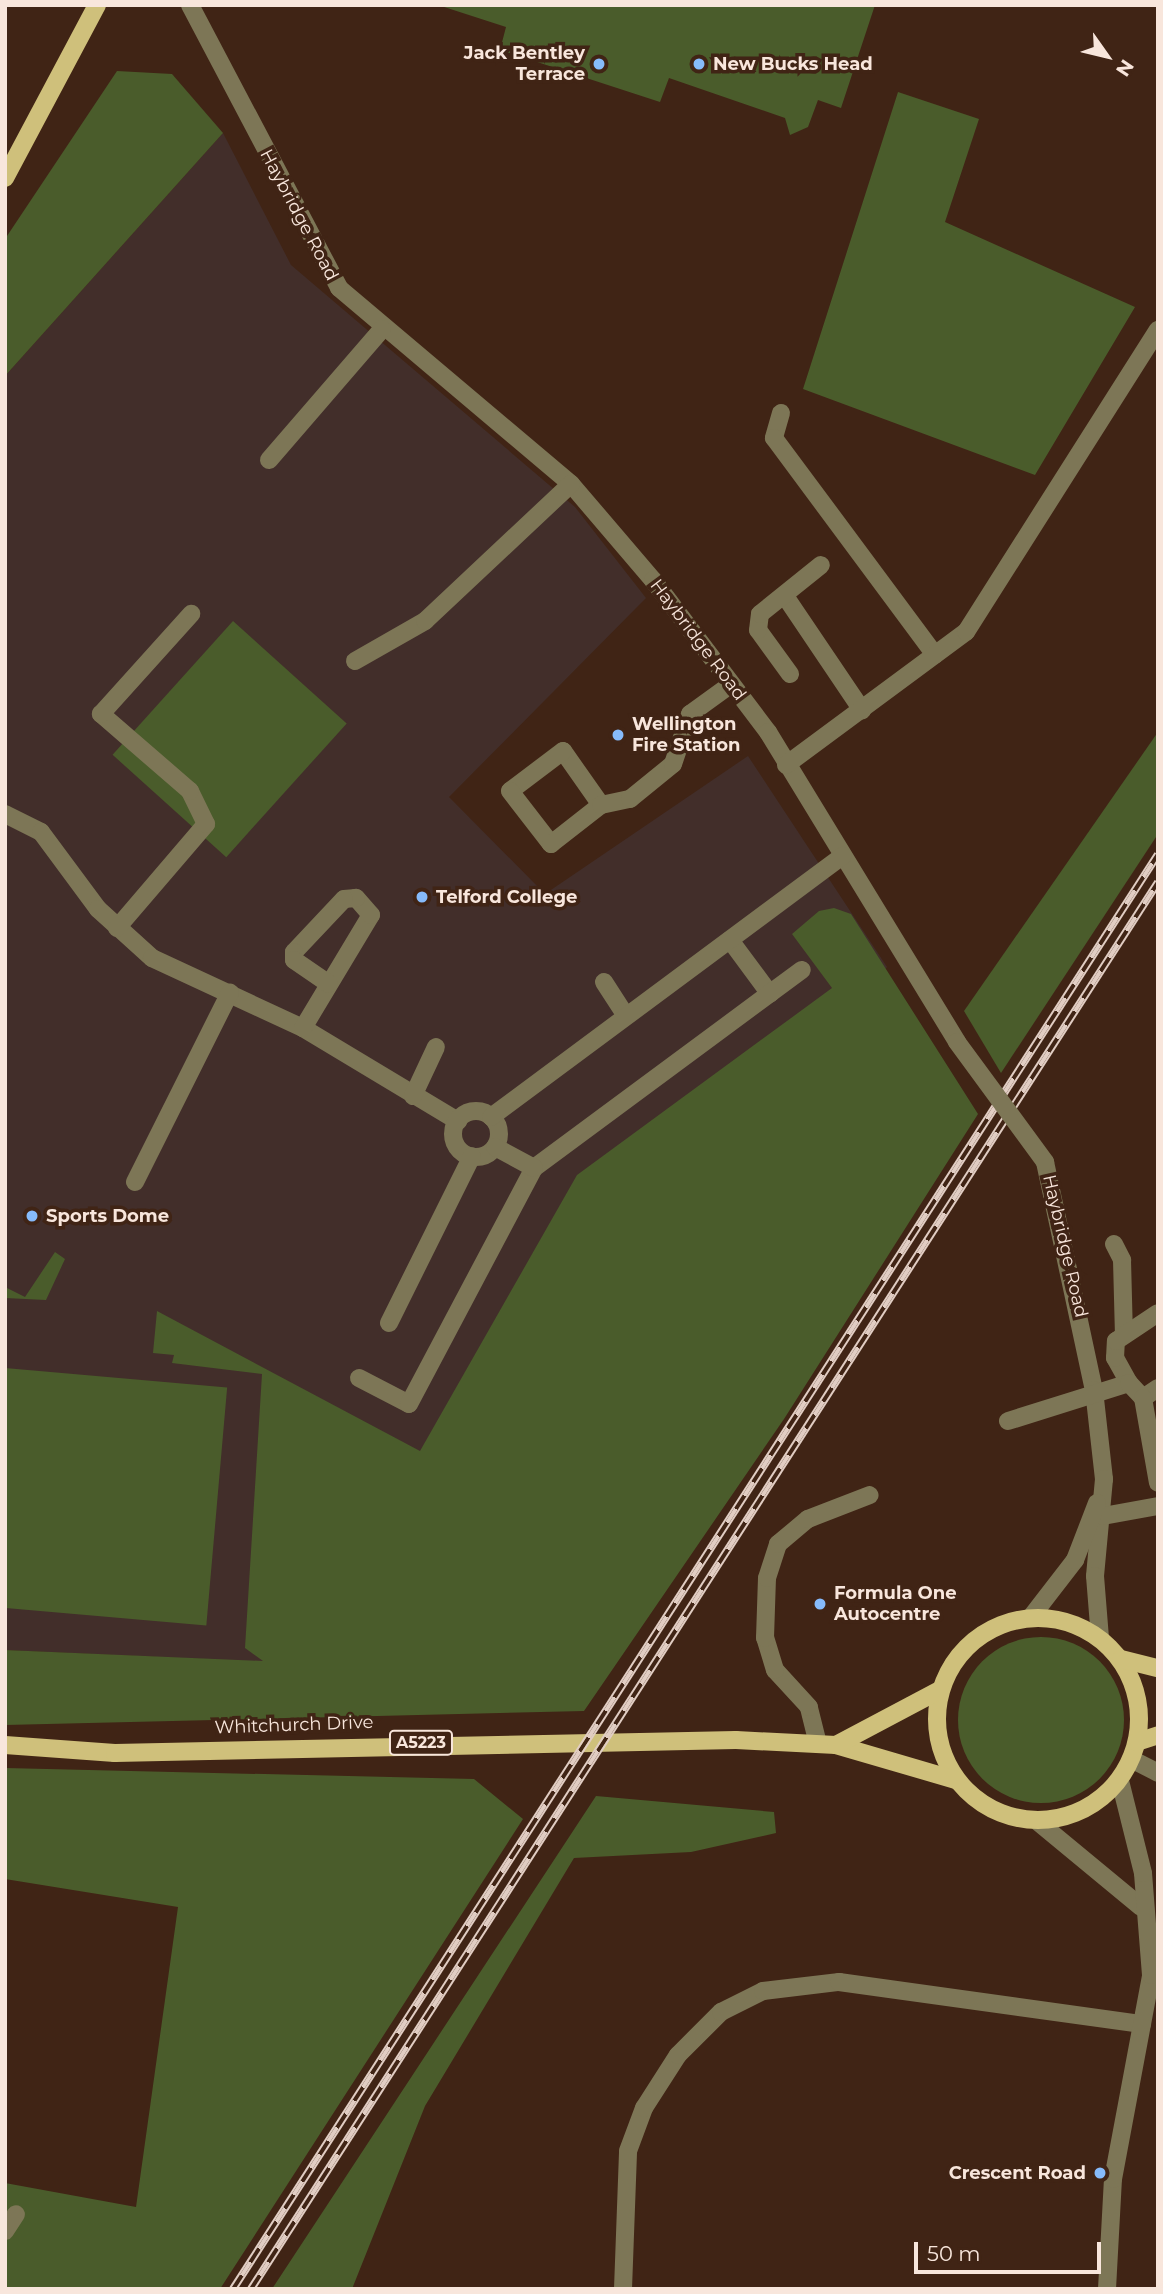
<!DOCTYPE html>
<style>
body{margin:0}
#map{position:relative;width:1163px;height:2294px;overflow:hidden;background:#402415;font-family:Montserrat,sans-serif}
div>[style]{position:absolute}
.education>*{inset:0;background:#422e2a}
.green>*{inset:0;background:#4a5c2b;transform-origin:0 0}
.round{border-radius:50%}
.minor>*{height:18px;margin:-9px;padding:0 9px;transform-origin:9px;border-radius:9px;background:#7d7656}
.minor>.ring{margin:-9px;padding:0;box-sizing:content-box;background:none;border:18px solid #7d7656;border-radius:50%}
.major>*{height:18px;margin:-9px;padding:0 9px;transform-origin:9px;border-radius:9px;background:#cfc07b}
.major>.ring{margin:-9px;padding:0;box-sizing:content-box;background:none;border:18px solid #cfc07b;border-radius:50%}
.rail>*{height:8px;margin-top:-4px;transform-origin:0;background:repeating-linear-gradient(90deg,#402415 0 16px,#e1cdc3 0 32px);box-sizing:border-box;border-block:2px solid #e1cdc3}
.minor-bridge>*{height:18px;margin:-9px;padding:0 9px;transform-origin:9px;border-radius:9px;background:#7d7656}
.dots>*{width:19px;height:19px;translate:-50% -50%;box-sizing:border-box;border:4px solid #402415;border-radius:50%}
span{translate:-50% -50%;white-space:nowrap;text-align:center;line-height:1.15;-webkit-text-stroke:7px #402415;paint-order:stroke}
.shield-label span{padding:2px 5px;background:#402415;border:2px solid;border-radius:5px;-webkit-text-stroke-width:0}
.shield-label{font-size:16px;color:#f8e6dc;font-weight:700}
.poi-label{font-size:18px;color:#f8e6dc;font-weight:700}
.right{translate:-100% -50%;text-align:right}
.left{translate:0 -50%;text-align:left}
.street-label{font-size:18px;color:#f8e6dc}
.frame{position:absolute;inset:0;border:7px solid #f8e6dc;pointer-events:none}
.north{position:absolute;left:1072px;top:21px;width:70px;height:70px;-webkit-text-stroke:5px #402415;paint-order:stroke;rotate:124deg;font-size:19px;font-weight:700;line-height:28px;text-align:center;color:#f8e6dc}
.north::after{content:'';display:block;margin:auto;width:24px;height:32px;background:#f8e6dc;clip-path:polygon(50% 0,100% 100%,50% 72%,0 100%)}
.scale{position:absolute;left:914px;top:2242px;width:187px;height:32px;box-sizing:border-box;border:4px solid #f8e6dc;border-top:0;padding-left:9px;font-size:21px;line-height:24px;white-space:nowrap;color:#f8e6dc;-webkit-text-stroke:5px #402415;paint-order:stroke}
</style>
<div id="map">
<div class="education">
<div style="clip-path:polygon(223px 133px,291px 265px,575px 507px,646px 598px,449px 797px,545px 894px,748px 756px,887px 967px,265px 1662px,5px 1650px,5px 376px)"></div>
</div>
<div class="green">
<div style="clip-path:polygon(438px 5px,875px 5px,841px 108px,818px 100px,808px 127px,790px 135px,785px 118px,669px 78px,660px 102px,500px 50px,506px 27px)"></div>
<div style="clip-path:polygon(117px 71px,172px 74px,223px 133px,5px 376px,5px 239px)"></div>
<div style="clip-path:polygon(898px 92px,979px 119px,945px 222px,1135px 307px,1035px 475px,803px 389px)"></div>
<div style="left:233px;top:621px;width:153px;height:180px;rotate:42deg"></div>
<div style="clip-path:polygon(1158px 732px,1158px 834px,1001px 1073px,964px 1011px)"></div>
<div style="clip-path:polygon(834px 908px,851px 914px,978px 1114px,784px 1419px,584px 1711px,5px 1725px,5px 1650px,263px 1661px,245px 1648px,262px 1374px,172px 1363px,174px 1355px,153px 1353px,157px 1311px,420px 1451px,577px 1175px,832px 988px,792px 934px,819px 911px)"></div>
<div style="clip-path:polygon(55px 1252px,65px 1259px,46px 1300px,5px 1298px,5px 1287px,25px 1297px)"></div>
<div style="left:5px;top:1368px;width:223px;height:239px;rotate:5deg"></div>
<div class="round" style="left:958px;top:1637px;width:166px;height:166px"></div>
<div style="clip-path:polygon(5px 1768px,474px 1779px,523px 1819px,220px 2289px,5px 2289px,5px 2183px,136px 2207px,178px 1907px,5px 1879px)"></div>
<div style="clip-path:polygon(596px 1796px,774px 1812px,776px 1833px,691px 1852px,574px 1858px,425px 2106px,352px 2289px,272px 2289px)"></div>
</div>
<div class="minor">
<div style="left:190px;top:5px;width:320px;rotate:62.2deg"></div>
<div style="left:339px;top:288px;width:304px;rotate:40.2deg"></div>
<div style="left:571px;top:484px;width:126px;rotate:49.5deg"></div>
<div style="left:653px;top:580px;width:191px;rotate:52.9deg"></div>
<div style="left:768px;top:732px;width:363px;rotate:58.6deg"></div>
<div style="left:781px;top:413px;width:26px;rotate:106deg"></div>
<div style="left:774px;top:438px;width:270px;rotate:53.4deg"></div>
<div style="left:269px;top:460px;width:173px;rotate:-49.2deg"></div>
<div style="left:785px;top:596px;width:138px;rotate:56deg"></div>
<div style="left:355px;top:661px;width:81px;rotate:-29.7deg"></div>
<div style="left:425px;top:621px;width:200px;rotate:-43.2deg"></div>
<div style="left:790px;top:674px;width:54px;rotate:-126deg"></div>
<div style="left:758px;top:630px;width:16px;rotate:-83deg"></div>
<div style="left:760px;top:614px;width:78px;rotate:-38.8deg"></div>
<div style="left:786px;top:765px;width:224px;rotate:-36.5deg"></div>
<div style="left:966px;top:632px;width:358px;rotate:-57.6deg"></div>
<div style="left:601px;top:805px;width:66px;rotate:-125.1deg"></div>
<div style="left:563px;top:751px;width:66px;rotate:143deg"></div>
<div style="left:510px;top:791px;width:67px;rotate:52.3deg"></div>
<div style="left:551px;top:844px;width:63px;rotate:-38deg"></div>
<div style="left:601px;top:805px;width:30px;rotate:-12deg"></div>
<div style="left:630px;top:799px;width:55px;rotate:-39.1deg"></div>
<div style="left:673px;top:764px;width:53px;rotate:-71.2deg"></div>
<div style="left:690px;top:714px;width:49px;rotate:-35.9deg"></div>
<div style="left:5px;top:814px;width:40px;rotate:26.6deg"></div>
<div style="left:41px;top:832px;width:96px;rotate:53.5deg"></div>
<div style="left:98px;top:909px;width:73px;rotate:42.2deg"></div>
<div style="left:152px;top:958px;width:166px;rotate:24.9deg"></div>
<div style="left:303px;top:1028px;width:181px;rotate:31deg"></div>
<div style="left:117px;top:928px;width:137px;rotate:-49.4deg"></div>
<div style="left:206px;top:824px;width:37px;rotate:-116deg"></div>
<div style="left:190px;top:791px;width:118px;rotate:-139.1deg"></div>
<div style="left:101px;top:714px;width:135px;rotate:-48deg"></div>
<div style="left:730px;top:940px;width:67px;rotate:53.5deg"></div>
<div style="left:604px;top:982px;width:40px;rotate:57.1deg"></div>
<div style="left:303px;top:1028px;width:132px;rotate:-59deg"></div>
<div style="left:371px;top:915px;width:23px;rotate:-131deg"></div>
<div style="left:356px;top:898px;width:12px;rotate:175deg"></div>
<div style="left:344px;top:899px;width:73px;rotate:133.3deg"></div>
<div style="left:294px;top:952px;width:8px;rotate:90deg"></div>
<div style="left:294px;top:960px;width:42px;rotate:34.4deg"></div>
<div style="left:413px;top:1096px;width:54px;rotate:-64.9deg"></div>
<div class="ring" style="left:453px;top:1111px;width:28px;height:28px"></div>
<div style="left:491px;top:1117px;width:438px;rotate:-36.6deg"></div>
<div style="left:1045px;top:1162px;width:233px;rotate:77.9deg"></div>
<div style="left:1094px;top:1390px;width:90px;rotate:83.6deg"></div>
<div style="left:1104px;top:1479px;width:97px;rotate:95.3deg"></div>
<div style="left:1095px;top:1576px;width:62px;rotate:85.4deg"></div>
<div style="left:534px;top:1168px;width:333px;rotate:-36.5deg"></div>
<div style="left:135px;top:1182px;width:212px;rotate:-63.4deg"></div>
<div style="left:1114px;top:1244px;width:18px;rotate:63deg"></div>
<div style="left:1122px;top:1260px;width:75px;rotate:88.5deg"></div>
<div style="left:389px;top:1323px;width:186px;rotate:-63.6deg"></div>
<div style="left:359px;top:1378px;width:56px;rotate:27.5deg"></div>
<div style="left:409px;top:1404px;width:267px;rotate:-62.1deg"></div>
<div style="left:534px;top:1168px;width:44px;rotate:-151.7deg"></div>
<div style="left:1129px;top:1383px;width:29px;rotate:-119deg"></div>
<div style="left:1115px;top:1358px;width:17px;rotate:-87deg"></div>
<div style="left:1116px;top:1341px;width:50px;rotate:-33.7deg"></div>
<div style="left:1143px;top:1398px;width:18px;rotate:-34deg"></div>
<div style="left:1008px;top:1421px;width:127px;rotate:-17.4deg"></div>
<div style="left:1129px;top:1383px;width:21px;rotate:47deg"></div>
<div style="left:1143px;top:1398px;width:86px;rotate:80deg"></div>
<div style="left:1103px;top:1516px;width:56px;rotate:-10.3deg"></div>
<div style="left:1031px;top:1617px;width:72px;rotate:-52.3deg"></div>
<div style="left:1075px;top:1560px;width:61px;rotate:-68.9deg"></div>
<div style="left:818px;top:1744px;width:38px;rotate:-104deg"></div>
<div style="left:809px;top:1707px;width:50px;rotate:-132.6deg"></div>
<div style="left:775px;top:1670px;width:34px;rotate:-107deg"></div>
<div style="left:765px;top:1638px;width:60px;rotate:-88.1deg"></div>
<div style="left:767px;top:1578px;width:36px;rotate:-72deg"></div>
<div style="left:778px;top:1544px;width:39px;rotate:-40deg"></div>
<div style="left:808px;top:1519px;width:66px;rotate:-21.2deg"></div>
<div style="left:1131px;top:1759px;width:30px;rotate:27deg"></div>
<div style="left:1037px;top:1821px;width:135px;rotate:39.6deg"></div>
<div style="left:5px;top:2231px;width:20px;rotate:-57deg"></div>
<div style="left:623px;top:2289px;width:138px;rotate:-87.9deg"></div>
<div style="left:628px;top:2151px;width:46px;rotate:-69.6deg"></div>
<div style="left:644px;top:2108px;width:63px;rotate:-57.3deg"></div>
<div style="left:678px;top:2055px;width:61px;rotate:-45deg"></div>
<div style="left:721px;top:2012px;width:47px;rotate:-26.6deg"></div>
<div style="left:763px;top:1991px;width:77px;rotate:-6.8deg"></div>
<div style="left:839px;top:1982px;width:306px;rotate:7.9deg"></div>
<div style="left:1107px;top:2289px;width:110px;rotate:-86.9deg"></div>
<div style="left:1113px;top:2179px;width:208px;rotate:-79.4deg"></div>
<div style="left:1151px;top:1975px;width:102px;rotate:-94.5deg"></div>
<div style="left:1143px;top:1873px;width:95px;rotate:-104deg"></div>
</div>
<div class="major">
<div style="left:5px;top:178px;width:196px;rotate:-62deg"></div>
<div class="ring" style="left:937px;top:1618px;width:184px;height:184px"></div>
<div style="left:1121px;top:1659px;width:38px;rotate:14deg"></div>
<div style="left:1137px;top:1742px;width:22px;rotate:-18deg"></div>
<div style="left:5px;top:1745px;width:110px;rotate:4.2deg"></div>
<div style="left:115px;top:1753px;width:621px;rotate:-1.2deg"></div>
<div style="left:736px;top:1740px;width:100px;rotate:2.9deg"></div>
<div style="left:836px;top:1745px;width:125px;rotate:16.3deg"></div>
<div style="left:836px;top:1745px;width:118px;rotate:-27.9deg"></div>
</div>
<div class="rail">
<div style="left:233px;top:2289px;width:1707px;rotate:-57.19deg"></div>
<div style="left:251px;top:2289px;width:1674px;rotate:-57.19deg"></div>
</div>
<div class="minor-bridge">
<div style="left:957px;top:1042px;width:149px;rotate:53.7deg"></div>
</div>
<div class="dots">
<div style="left:599px;top:64px;background:#86bbfb"></div>
<div style="left:699px;top:64px;background:#86bbfb"></div>
<div style="left:618px;top:735px;background:#86bbfb"></div>
<div style="left:422px;top:897px;background:#86bbfb"></div>
<div style="left:32px;top:1216px;background:#86bbfb"></div>
<div style="left:820px;top:1604px;background:#86bbfb"></div>
<div style="left:1100px;top:2173px;background:#86bbfb"></div>
</div>
<div class="shield-label">
<span style="left:421px;top:1743px">A5223</span>
</div>
<div class="poi-label">
<span class="right" style="left:585px;top:64px">Jack Bentley<br>Terrace</span>
<span class="left" style="left:713px;top:64px">New Bucks Head</span>
<span class="left" style="left:632px;top:735px">Wellington<br>Fire Station</span>
<span class="left" style="left:436px;top:897px">Telford College</span>
<span class="left" style="left:46px;top:1216px">Sports Dome</span>
<span class="left" style="left:834px;top:1604px">Formula One<br>Autocentre</span>
<span class="right" style="left:1086px;top:2173px">Crescent Road</span>
</div>
<div class="street-label">
<span style="left:299px;top:215px;rotate:62deg">Haybridge Road</span>
<span style="left:698px;top:640px;rotate:53deg">Haybridge Road</span>
<span style="left:1065px;top:1246px;rotate:77deg">Haybridge Road</span>
<span style="left:294px;top:1725px;rotate:-2deg">Whitchurch Drive</span>
</div>
<div class="frame"></div>
<div class="north">N</div>
<div class="scale">50 m</div>
</div>
